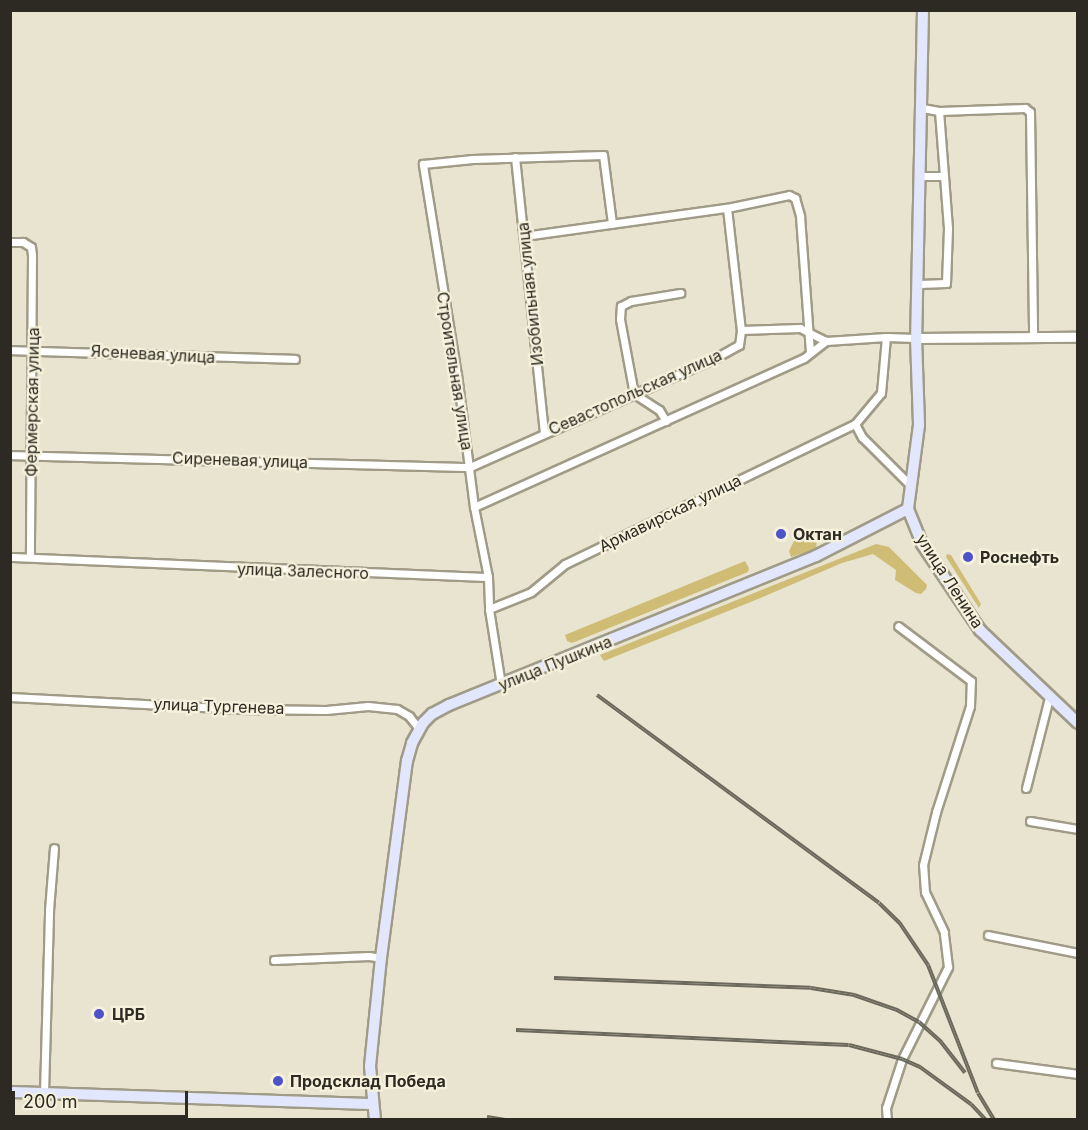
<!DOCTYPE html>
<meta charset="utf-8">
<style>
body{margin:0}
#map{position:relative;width:1088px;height:1130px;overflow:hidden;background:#e9e4cf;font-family:Inter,sans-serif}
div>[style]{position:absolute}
.green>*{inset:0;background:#cfbd76}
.roads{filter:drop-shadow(2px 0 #a09b87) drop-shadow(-2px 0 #a09b87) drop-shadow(0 2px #a09b87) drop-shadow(0 -2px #a09b87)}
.minor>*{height:7px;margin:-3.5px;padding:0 3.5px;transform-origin:3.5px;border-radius:3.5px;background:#fff}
.tertiary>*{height:9px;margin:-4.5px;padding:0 4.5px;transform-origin:4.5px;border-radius:4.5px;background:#fff}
.secondary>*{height:10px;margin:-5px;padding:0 5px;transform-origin:5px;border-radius:5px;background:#e2e7fe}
.rail>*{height:4px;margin-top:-2px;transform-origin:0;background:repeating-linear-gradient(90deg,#f6f1dc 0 4.5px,#6b685c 0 9px);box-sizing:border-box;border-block:2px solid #6b685c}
.dots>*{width:16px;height:16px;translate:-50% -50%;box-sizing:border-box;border:3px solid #f6f1dc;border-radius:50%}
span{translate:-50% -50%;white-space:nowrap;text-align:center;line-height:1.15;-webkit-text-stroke:4.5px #f6f1dc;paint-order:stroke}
.street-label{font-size:16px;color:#2c2a22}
.poi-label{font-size:16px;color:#2c2a22;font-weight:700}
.left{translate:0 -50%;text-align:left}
.frame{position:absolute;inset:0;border:12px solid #2c2a22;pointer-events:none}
.scale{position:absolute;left:12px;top:1091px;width:176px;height:27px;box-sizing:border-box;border:3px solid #2c2a22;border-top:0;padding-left:8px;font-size:18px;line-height:21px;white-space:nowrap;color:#2c2a22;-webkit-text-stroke:4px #f6f1dc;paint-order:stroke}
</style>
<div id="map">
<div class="green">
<div style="clip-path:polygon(807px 535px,817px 540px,816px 549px,791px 557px,789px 551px,794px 541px)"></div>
<div style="clip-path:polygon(876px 544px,889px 547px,927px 585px,926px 589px,921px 594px,916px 593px,895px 580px,896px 570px,873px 554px,842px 563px,758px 599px,604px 661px,600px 655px)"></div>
<div style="clip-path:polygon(947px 554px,951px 555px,981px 604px,979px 608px,946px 557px)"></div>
<div style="clip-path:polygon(745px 561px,749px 568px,748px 572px,572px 643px,567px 641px,565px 635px)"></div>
</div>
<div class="roads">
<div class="minor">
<div style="left:922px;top:108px;width:17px;rotate:10deg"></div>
<div style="left:939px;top:111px;width:86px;rotate:-2deg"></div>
<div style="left:1025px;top:108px;width:6px;rotate:39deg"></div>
<div style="left:1030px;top:112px;width:224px;rotate:89.2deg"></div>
<div style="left:515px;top:157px;width:277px;rotate:84deg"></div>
<div style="left:919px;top:176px;width:24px"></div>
<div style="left:727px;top:208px;width:123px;rotate:83.5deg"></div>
<div style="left:524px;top:236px;width:205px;rotate:-7.9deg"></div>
<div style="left:727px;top:208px;width:63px;rotate:-11.8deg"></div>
<div style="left:789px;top:195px;width:7px;rotate:27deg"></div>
<div style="left:795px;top:198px;width:19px;rotate:74deg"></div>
<div style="left:800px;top:216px;width:137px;rotate:85.8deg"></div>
<div style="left:10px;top:242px;width:13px"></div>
<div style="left:23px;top:242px;width:9px;rotate:32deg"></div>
<div style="left:31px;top:247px;width:8px;rotate:83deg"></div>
<div style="left:32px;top:255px;width:302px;rotate:90.4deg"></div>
<div style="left:919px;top:284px;width:27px;rotate:-2deg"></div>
<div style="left:946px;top:283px;width:55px;rotate:-87.9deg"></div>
<div style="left:948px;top:228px;width:117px;rotate:-94.4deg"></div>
<div style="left:10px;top:350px;width:285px;rotate:1.8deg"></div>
<div style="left:666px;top:421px;width:13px;rotate:-122deg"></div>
<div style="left:659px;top:410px;width:30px;rotate:-147deg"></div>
<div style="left:634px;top:394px;width:76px;rotate:-100.6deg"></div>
<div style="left:620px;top:319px;width:13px;rotate:-86deg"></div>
<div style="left:621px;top:306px;width:11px;rotate:-27deg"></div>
<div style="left:631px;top:301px;width:50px;rotate:-9.3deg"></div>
<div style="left:855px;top:424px;width:40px;rotate:-50deg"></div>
<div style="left:881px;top:393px;width:56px;rotate:-84.9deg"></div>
<div style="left:10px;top:455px;width:460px;rotate:1.5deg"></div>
<div style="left:470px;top:467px;width:270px;rotate:-24deg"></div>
<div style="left:717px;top:357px;width:25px;rotate:-29deg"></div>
<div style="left:739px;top:345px;width:15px;rotate:-82deg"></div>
<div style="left:741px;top:330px;width:59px;rotate:-1.9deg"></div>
<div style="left:800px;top:328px;width:29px;rotate:27deg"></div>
<div style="left:474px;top:507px;width:362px;rotate:-24.3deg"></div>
<div style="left:804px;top:358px;width:28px;rotate:-38deg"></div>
<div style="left:826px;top:341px;width:60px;rotate:-3.8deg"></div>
<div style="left:886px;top:337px;width:30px;rotate:2deg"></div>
<div style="left:10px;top:557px;width:478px;rotate:2.4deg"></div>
<div style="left:488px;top:577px;width:32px;rotate:88deg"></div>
<div style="left:489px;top:609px;width:77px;rotate:81deg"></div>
<div style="left:488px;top:577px;width:71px;rotate:-101.3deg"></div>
<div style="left:474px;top:507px;width:133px;rotate:-97.3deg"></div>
<div style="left:457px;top:375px;width:214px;rotate:-99.2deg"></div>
<div style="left:423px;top:164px;width:50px;rotate:-5.7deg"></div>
<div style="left:473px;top:159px;width:130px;rotate:-1.8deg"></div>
<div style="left:603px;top:155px;width:69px;rotate:82.5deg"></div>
<div style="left:489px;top:609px;width:45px;rotate:-22deg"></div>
<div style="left:531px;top:592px;width:44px;rotate:-39.5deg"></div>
<div style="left:565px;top:564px;width:322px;rotate:-25.8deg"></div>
<div style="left:855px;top:424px;width:15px;rotate:62deg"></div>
<div style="left:862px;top:437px;width:68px;rotate:45deg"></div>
<div style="left:10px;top:697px;width:230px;rotate:3deg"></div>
<div style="left:240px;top:709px;width:86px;rotate:0.7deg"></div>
<div style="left:326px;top:710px;width:42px;rotate:-5.4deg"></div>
<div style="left:368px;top:706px;width:29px;rotate:6deg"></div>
<div style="left:397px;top:709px;width:14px;rotate:30deg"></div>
<div style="left:409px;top:716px;width:16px;rotate:52deg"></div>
<div style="left:1026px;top:788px;width:93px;rotate:-75.7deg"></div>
<div style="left:1030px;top:821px;width:49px;rotate:9.5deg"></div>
<div style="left:988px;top:935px;width:92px;rotate:11.3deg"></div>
<div style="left:274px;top:960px;width:95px;rotate:-2.4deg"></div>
<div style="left:369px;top:956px;width:12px;rotate:9deg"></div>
<div style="left:996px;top:1063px;width:83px;rotate:7.6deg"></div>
<div style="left:44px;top:1093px;width:183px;rotate:-88.4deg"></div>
<div style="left:49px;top:910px;width:62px;rotate:-85.4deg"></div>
<div style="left:887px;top:1120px;width:12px;rotate:-95deg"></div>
<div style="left:886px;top:1108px;width:52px;rotate:-71.9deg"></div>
<div style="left:902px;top:1059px;width:103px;rotate:-63.4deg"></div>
<div style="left:948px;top:967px;width:35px;rotate:-97deg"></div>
<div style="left:944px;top:932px;width:44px;rotate:-115.4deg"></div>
<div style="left:925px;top:892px;width:27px;rotate:-94deg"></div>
<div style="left:923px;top:865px;width:55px;rotate:-76.2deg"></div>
<div style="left:936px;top:812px;width:111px;rotate:-72.2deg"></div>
<div style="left:970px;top:706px;width:25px;rotate:-88deg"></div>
<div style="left:971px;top:681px;width:91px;rotate:-143deg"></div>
</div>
<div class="tertiary">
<div style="left:916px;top:338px;width:162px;rotate:-0.4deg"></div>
</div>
<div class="secondary">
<div style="left:923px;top:10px;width:328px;rotate:91.2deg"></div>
<div style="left:916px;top:338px;width:87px;rotate:88deg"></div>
<div style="left:919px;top:425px;width:85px;rotate:97.5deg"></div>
<div style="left:908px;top:509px;width:38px;rotate:68deg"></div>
<div style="left:922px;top:544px;width:104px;rotate:56deg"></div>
<div style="left:980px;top:630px;width:135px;rotate:43.5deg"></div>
<div style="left:10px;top:1092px;width:362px;rotate:1.9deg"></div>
<div style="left:375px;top:1120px;width:54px;rotate:-95.3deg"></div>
<div style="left:370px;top:1066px;width:109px;rotate:-84.2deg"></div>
<div style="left:381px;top:958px;width:199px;rotate:-82.5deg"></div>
<div style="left:407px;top:761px;width:19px;rotate:-74deg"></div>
<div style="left:412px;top:743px;width:23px;rotate:-61deg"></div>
<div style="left:423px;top:723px;width:13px;rotate:-45deg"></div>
<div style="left:432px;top:714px;width:19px;rotate:-28deg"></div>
<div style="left:449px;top:705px;width:396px;rotate:-22.1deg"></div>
<div style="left:816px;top:556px;width:103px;rotate:-27.1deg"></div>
</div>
</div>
<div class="rail">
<div style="left:597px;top:695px;width:350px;rotate:36.4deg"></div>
<div style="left:879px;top:903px;width:28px;rotate:44deg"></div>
<div style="left:899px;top:922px;width:52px;rotate:56deg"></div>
<div style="left:928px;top:965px;width:137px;rotate:68.7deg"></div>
<div style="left:978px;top:1093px;width:31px;rotate:59deg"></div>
<div style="left:554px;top:978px;width:257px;rotate:2.2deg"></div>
<div style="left:811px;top:988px;width:44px;rotate:9.2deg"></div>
<div style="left:854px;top:995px;width:46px;rotate:19.2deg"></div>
<div style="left:897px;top:1010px;width:25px;rotate:29deg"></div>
<div style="left:919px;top:1022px;width:30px;rotate:42deg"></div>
<div style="left:941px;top:1042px;width:39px;rotate:52deg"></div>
<div style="left:516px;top:1030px;width:333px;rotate:2.6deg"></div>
<div style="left:849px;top:1045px;width:55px;rotate:14.8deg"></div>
<div style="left:902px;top:1059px;width:20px;rotate:24deg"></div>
<div style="left:920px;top:1067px;width:63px;rotate:36deg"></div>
<div style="left:971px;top:1104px;width:22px;rotate:47deg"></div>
<div style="left:487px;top:1117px;width:20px;rotate:9deg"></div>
</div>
<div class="dots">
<div style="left:781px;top:534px;background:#4c52c8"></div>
<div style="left:968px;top:557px;background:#4c52c8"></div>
<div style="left:99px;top:1014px;background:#4c52c8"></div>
<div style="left:278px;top:1081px;background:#4c52c8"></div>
</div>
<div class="street-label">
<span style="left:530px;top:294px;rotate:-96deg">Изобильная улица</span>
<span style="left:153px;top:354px;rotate:3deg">Ясеневая улица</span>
<span style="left:455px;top:371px;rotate:81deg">Строительная улица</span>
<span style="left:635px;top:392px;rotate:-24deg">Севастопольская улица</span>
<span style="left:32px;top:402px;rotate:-89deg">Фермерская улица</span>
<span style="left:240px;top:460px;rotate:2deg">Сиреневая улица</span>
<span style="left:670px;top:513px;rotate:-26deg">Армавирская улица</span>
<span style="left:303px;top:571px;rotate:2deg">улица Залесного</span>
<span style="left:950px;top:581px;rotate:57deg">улица Ленина</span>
<span style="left:555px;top:663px;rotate:-22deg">улица Пушкина</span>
<span style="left:219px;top:706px;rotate:2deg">улица Тургенева</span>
</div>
<div class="poi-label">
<span class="left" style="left:793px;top:534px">Октан</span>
<span class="left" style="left:980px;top:557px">Роснефть</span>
<span class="left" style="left:112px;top:1014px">ЦРБ</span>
<span class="left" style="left:290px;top:1081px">Продсклад Победа</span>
</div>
<div class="frame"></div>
<div class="scale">200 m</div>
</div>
